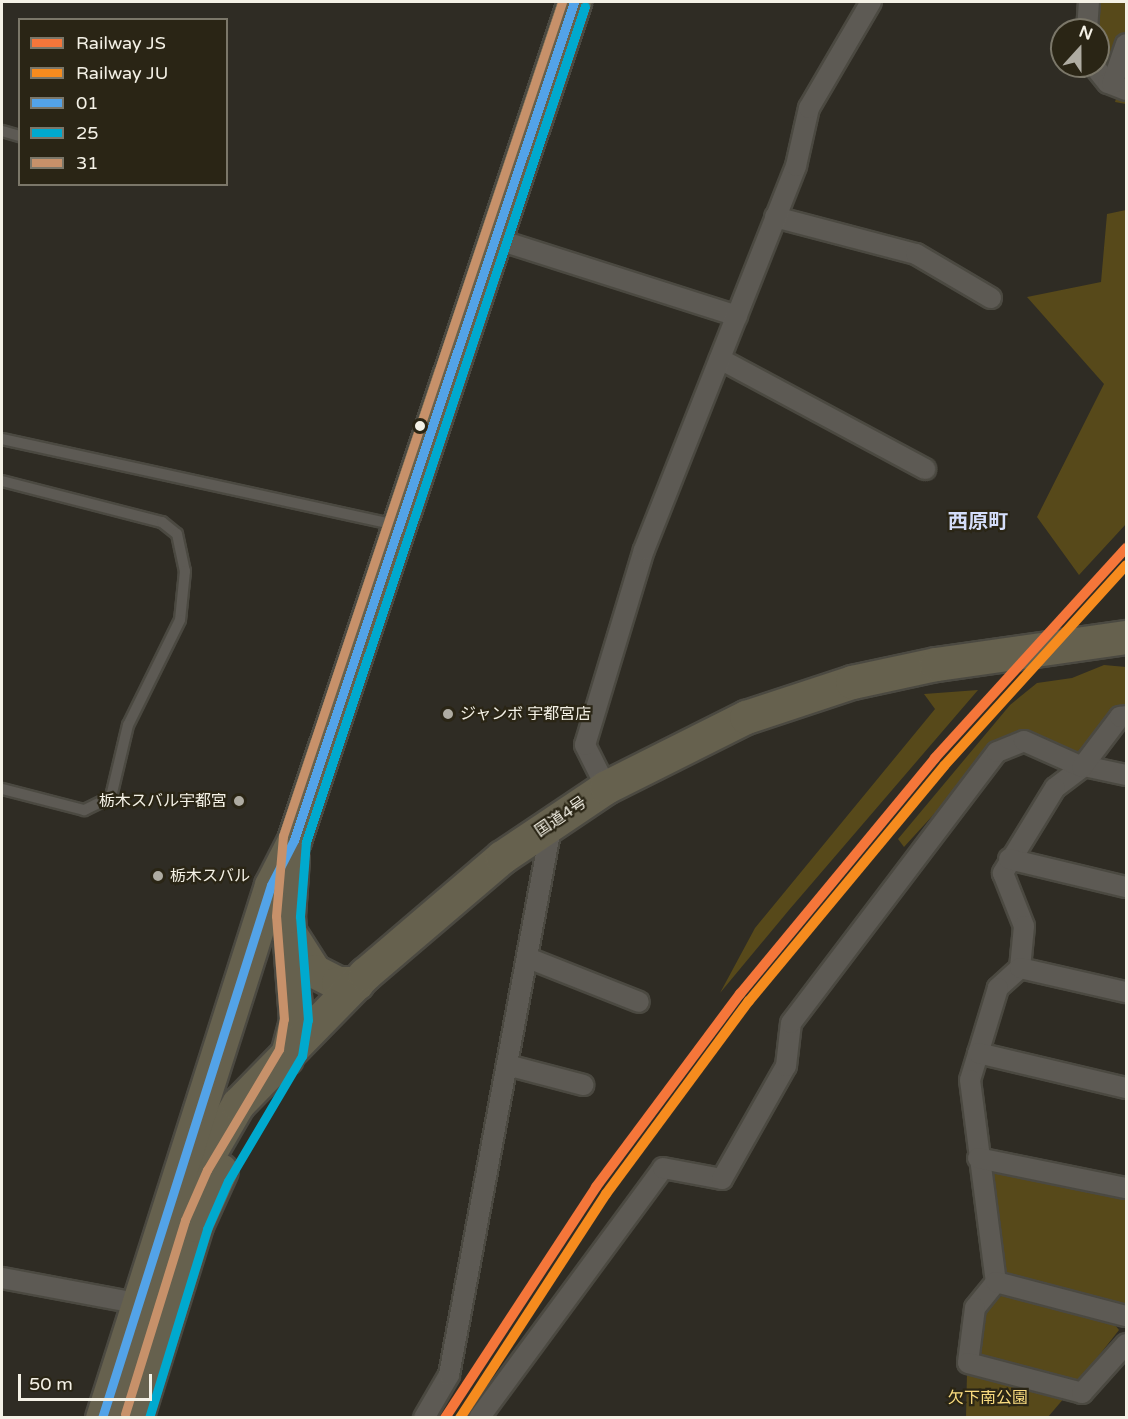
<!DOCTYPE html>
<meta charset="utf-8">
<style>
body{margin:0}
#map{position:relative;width:1128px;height:1419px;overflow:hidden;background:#2f2c24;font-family:"Varela Round","Noto Sans JP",sans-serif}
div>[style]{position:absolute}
.green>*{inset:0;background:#57491a}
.roads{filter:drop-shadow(2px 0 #4b4941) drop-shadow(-2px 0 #4b4941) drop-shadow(0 2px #4b4941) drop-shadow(0 -2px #4b4941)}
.lane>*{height:10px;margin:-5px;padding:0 5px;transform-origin:5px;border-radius:5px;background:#5d5a54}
.street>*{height:20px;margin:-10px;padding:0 10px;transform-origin:10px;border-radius:10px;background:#5d5a54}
.highway>*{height:33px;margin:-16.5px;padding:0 16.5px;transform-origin:16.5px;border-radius:16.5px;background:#66614e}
.bus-1>*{height:9px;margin:-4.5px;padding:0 4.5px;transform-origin:4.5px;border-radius:4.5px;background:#53a3e8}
.bus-2>*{height:9px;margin:-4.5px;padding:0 4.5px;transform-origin:4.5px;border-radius:4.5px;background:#00a9ce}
.bus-3>*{height:9px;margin:-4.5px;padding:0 4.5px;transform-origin:4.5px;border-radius:4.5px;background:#c7916a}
.rail-1>*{height:10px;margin:-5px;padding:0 5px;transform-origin:5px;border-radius:5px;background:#f5763a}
.rail-2>*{height:10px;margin:-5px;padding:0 5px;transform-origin:5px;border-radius:5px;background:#f68b1e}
.dots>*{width:16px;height:16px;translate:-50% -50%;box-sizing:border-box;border:3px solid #2a2515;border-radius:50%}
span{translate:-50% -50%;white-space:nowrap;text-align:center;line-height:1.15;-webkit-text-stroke:4.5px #2a2515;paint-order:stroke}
.poi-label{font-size:16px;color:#f4f1e6}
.left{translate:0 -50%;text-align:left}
.right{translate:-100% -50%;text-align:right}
.street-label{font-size:16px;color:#f4f1e6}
.park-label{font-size:16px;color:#f9db7f}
.quarter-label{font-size:20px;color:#d5defa;font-weight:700}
.frame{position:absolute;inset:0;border:3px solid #f4f1e6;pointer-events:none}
.legend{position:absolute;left:18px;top:18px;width:210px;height:168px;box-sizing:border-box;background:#2a2515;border:2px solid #7b7769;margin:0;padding:8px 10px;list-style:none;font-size:18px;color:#f4f1e6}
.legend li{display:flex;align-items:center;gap:12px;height:30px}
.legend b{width:30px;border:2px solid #7b7769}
.north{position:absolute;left:1050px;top:18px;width:60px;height:60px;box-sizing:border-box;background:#2a2515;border:2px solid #7b7769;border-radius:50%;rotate:21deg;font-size:16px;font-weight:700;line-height:24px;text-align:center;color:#f4f1e6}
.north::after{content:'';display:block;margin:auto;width:21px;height:27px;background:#afaca2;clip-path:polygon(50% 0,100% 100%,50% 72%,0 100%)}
.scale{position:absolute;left:18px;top:1374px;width:134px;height:27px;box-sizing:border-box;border:3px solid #f4f1e6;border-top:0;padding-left:8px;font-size:18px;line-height:21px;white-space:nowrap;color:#f4f1e6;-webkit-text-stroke:4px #2a2515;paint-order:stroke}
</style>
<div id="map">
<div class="green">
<div style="clip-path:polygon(1095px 2px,1126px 2px,1126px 104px,1115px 102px,1121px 81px,1099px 50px,1098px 30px,1090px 30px)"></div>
<div style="clip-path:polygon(1126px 210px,1126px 524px,1079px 575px,1037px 517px,1104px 384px,1027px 297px,1101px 282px,1107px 214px)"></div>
<div style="clip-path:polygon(1104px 665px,1126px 667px,1126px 711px,1080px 759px,998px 744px,904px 847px,898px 839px,1010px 705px,1037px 683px,1072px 678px)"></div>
<div style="clip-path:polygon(978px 690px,789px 910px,720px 993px,755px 928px,935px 709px,924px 694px)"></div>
<div style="clip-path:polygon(995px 1166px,1126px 1197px,1126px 1310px,1009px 1280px,1002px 1273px,987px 1174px)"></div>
<div style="clip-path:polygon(1006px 1292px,1112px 1321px,1119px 1330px,1079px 1381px,1069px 1385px,985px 1363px,978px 1355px,984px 1310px)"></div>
<div style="clip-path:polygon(967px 1373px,1065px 1397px,1048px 1417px,966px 1418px)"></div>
</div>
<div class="roads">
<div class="lane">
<div style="left:2px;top:131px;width:19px;rotate:16deg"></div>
<div style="left:2px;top:439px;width:404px;rotate:12.3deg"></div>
<div style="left:2px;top:481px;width:165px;rotate:14.4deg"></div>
<div style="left:162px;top:522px;width:19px;rotate:39deg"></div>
<div style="left:177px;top:534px;width:38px;rotate:78deg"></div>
<div style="left:185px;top:571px;width:49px;rotate:95.8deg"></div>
<div style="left:180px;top:620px;width:117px;rotate:116.3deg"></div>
<div style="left:128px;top:725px;width:74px;rotate:103.3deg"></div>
<div style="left:111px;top:797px;width:30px;rotate:154deg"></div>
<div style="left:84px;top:810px;width:85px;rotate:-165.6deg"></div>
</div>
<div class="street">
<div style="left:1087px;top:30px;width:28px;rotate:-86deg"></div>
<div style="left:1094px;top:66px;width:22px;rotate:51deg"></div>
<div style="left:1108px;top:83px;width:19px;rotate:21deg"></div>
<div style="left:1112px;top:84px;width:42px;rotate:-70.7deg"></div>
<div style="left:775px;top:217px;width:146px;rotate:14.7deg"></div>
<div style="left:916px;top:254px;width:87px;rotate:30.4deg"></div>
<div style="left:496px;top:239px;width:253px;rotate:17.7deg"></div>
<div style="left:720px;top:359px;width:233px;rotate:28.2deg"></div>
<div style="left:1126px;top:775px;width:43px;rotate:-167.9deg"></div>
<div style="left:1084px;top:766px;width:36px;rotate:143deg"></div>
<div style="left:1055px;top:788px;width:100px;rotate:121.5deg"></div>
<div style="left:1003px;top:873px;width:57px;rotate:68.4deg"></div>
<div style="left:1024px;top:926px;width:42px;rotate:95.4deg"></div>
<div style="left:1020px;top:968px;width:30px;rotate:138deg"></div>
<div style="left:998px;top:988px;width:96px;rotate:106.9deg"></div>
<div style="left:970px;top:1080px;width:204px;rotate:82.7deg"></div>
<div style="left:996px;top:1282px;width:33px;rotate:129deg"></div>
<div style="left:975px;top:1308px;width:55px;rotate:97.3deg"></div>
<div style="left:968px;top:1363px;width:118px;rotate:14.7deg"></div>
<div style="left:1082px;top:1393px;width:66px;rotate:-48.1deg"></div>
<div style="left:606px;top:787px;width:47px;rotate:-116.6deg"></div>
<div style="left:585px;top:745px;width:204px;rotate:-73.2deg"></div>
<div style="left:644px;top:550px;width:413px;rotate:-68.4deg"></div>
<div style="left:796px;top:166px;width:59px;rotate:-77.4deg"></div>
<div style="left:809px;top:108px;width:123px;rotate:-59.7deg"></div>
<div style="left:1009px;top:859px;width:120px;rotate:13.5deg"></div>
<div style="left:528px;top:958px;width:119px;rotate:21.6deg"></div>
<div style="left:1020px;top:968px;width:109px;rotate:12.8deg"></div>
<div style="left:978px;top:1053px;width:152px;rotate:13.3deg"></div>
<div style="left:507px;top:1065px;width:79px;rotate:14.7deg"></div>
<div style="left:978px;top:1158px;width:151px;rotate:11.5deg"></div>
<div style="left:2px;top:1278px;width:147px;rotate:10.6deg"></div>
<div style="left:996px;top:1282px;width:134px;rotate:14.7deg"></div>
<div style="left:424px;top:1418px;width:50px;rotate:-59.8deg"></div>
<div style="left:449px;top:1375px;width:563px;rotate:-79.45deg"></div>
<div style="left:479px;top:1418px;width:310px;rotate:-53.6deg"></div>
<div style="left:663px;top:1168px;width:60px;rotate:10.6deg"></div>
<div style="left:722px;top:1179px;width:130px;rotate:-60.5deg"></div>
<div style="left:786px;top:1066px;width:43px;rotate:-83.4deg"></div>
<div style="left:791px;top:1023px;width:340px;rotate:-52.8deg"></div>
<div style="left:997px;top:752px;width:29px;rotate:-22deg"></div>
<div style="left:1024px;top:741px;width:64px;rotate:24.1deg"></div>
<div style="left:1082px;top:767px;width:63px;rotate:-52.8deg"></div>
<div style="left:1120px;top:717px;width:6px;rotate:-9deg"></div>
</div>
<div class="highway">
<div style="left:291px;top:935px;width:43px;rotate:57.4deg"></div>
<div style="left:314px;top:971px;width:27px;rotate:27deg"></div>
<div style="left:338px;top:983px;width:19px"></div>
<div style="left:286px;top:1058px;width:39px;rotate:-75deg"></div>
<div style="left:296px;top:1020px;width:104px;rotate:-94.4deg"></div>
<div style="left:288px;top:916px;width:57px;rotate:-86deg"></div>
<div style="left:184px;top:1197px;width:108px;rotate:-59.9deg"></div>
<div style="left:238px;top:1104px;width:182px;rotate:-45.7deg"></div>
<div style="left:365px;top:974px;width:180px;rotate:-40.5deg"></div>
<div style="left:502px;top:857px;width:125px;rotate:-33.9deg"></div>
<div style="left:606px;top:787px;width:157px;rotate:-26.6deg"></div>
<div style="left:746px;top:717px;width:112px;rotate:-18.3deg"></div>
<div style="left:852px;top:682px;width:86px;rotate:-12.1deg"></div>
<div style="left:936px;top:664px;width:192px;rotate:-8.1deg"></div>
<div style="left:102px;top:1418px;width:559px;rotate:-72.41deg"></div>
<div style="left:271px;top:885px;width:51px;rotate:-62.9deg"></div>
<div style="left:294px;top:840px;width:884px;rotate:-71.52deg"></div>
<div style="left:136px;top:1418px;width:202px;rotate:-72.7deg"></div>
<div style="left:196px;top:1225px;width:60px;rotate:-65.6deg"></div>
</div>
</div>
<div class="bus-1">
<div style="left:102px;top:1418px;width:559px;rotate:-72.41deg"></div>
<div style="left:271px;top:885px;width:51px;rotate:-62.9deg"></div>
<div style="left:294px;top:840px;width:884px;rotate:-71.52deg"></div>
</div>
<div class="bus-2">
<div style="left:149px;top:1418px;width:198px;rotate:-72.9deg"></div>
<div style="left:207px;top:1229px;width:52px;rotate:-66.4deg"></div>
<div style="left:228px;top:1181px;width:145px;rotate:-59.4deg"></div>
<div style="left:302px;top:1056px;width:36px;rotate:-81deg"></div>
<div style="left:308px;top:1020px;width:104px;rotate:-94.4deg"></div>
<div style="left:300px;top:916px;width:74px;rotate:-85.4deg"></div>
<div style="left:306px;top:842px;width:881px;rotate:-71.54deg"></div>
</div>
<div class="bus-3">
<div style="left:125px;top:1414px;width:203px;rotate:-72.8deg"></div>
<div style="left:185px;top:1220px;width:55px;rotate:-66.3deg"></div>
<div style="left:207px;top:1170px;width:141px;rotate:-59.2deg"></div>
<div style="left:279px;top:1049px;width:30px;rotate:-81deg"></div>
<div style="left:284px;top:1019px;width:103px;rotate:-94.4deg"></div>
<div style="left:276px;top:916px;width:80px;rotate:-85deg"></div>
<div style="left:283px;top:836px;width:879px;rotate:-71.5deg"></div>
</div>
<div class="rail-1">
<div style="left:445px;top:1418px;width:276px;rotate:-56.8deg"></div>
<div style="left:596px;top:1187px;width:241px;rotate:-53.3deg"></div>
<div style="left:740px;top:994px;width:306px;rotate:-50.4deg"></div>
<div style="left:935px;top:758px;width:284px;rotate:-47.7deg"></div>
</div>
<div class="rail-2">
<div style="left:460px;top:1418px;width:267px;rotate:-56.9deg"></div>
<div style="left:606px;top:1194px;width:240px;rotate:-53.5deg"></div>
<div style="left:749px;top:1001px;width:305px;rotate:-50.3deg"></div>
<div style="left:944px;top:766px;width:271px;rotate:-47.8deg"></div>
</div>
<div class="dots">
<div style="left:420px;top:426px;background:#f4f1e6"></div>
<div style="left:448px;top:714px;background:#afaca2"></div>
<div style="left:239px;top:801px;background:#afaca2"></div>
<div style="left:158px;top:876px;background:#afaca2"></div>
</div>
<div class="poi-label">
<span class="left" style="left:460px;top:714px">ジャンボ 宇都宮店</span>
<span class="right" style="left:227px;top:801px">栃木スバル宇都宮</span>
<span class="left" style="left:170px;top:876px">栃木スバル</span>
</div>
<div class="street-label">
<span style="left:561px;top:817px;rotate:-34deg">国道4号</span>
</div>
<div class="park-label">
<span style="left:988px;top:1398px">欠下南公園</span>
</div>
<div class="quarter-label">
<span style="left:978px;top:522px">西原町</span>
</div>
<div class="frame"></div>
<ul class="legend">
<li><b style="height:8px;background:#f5763a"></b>Railway JS</li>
<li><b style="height:8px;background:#f68b1e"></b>Railway JU</li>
<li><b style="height:8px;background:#53a3e8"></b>01</li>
<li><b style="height:8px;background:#00a9ce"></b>25</li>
<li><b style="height:8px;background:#c7916a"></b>31</li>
</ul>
<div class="north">N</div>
<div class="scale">50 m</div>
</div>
